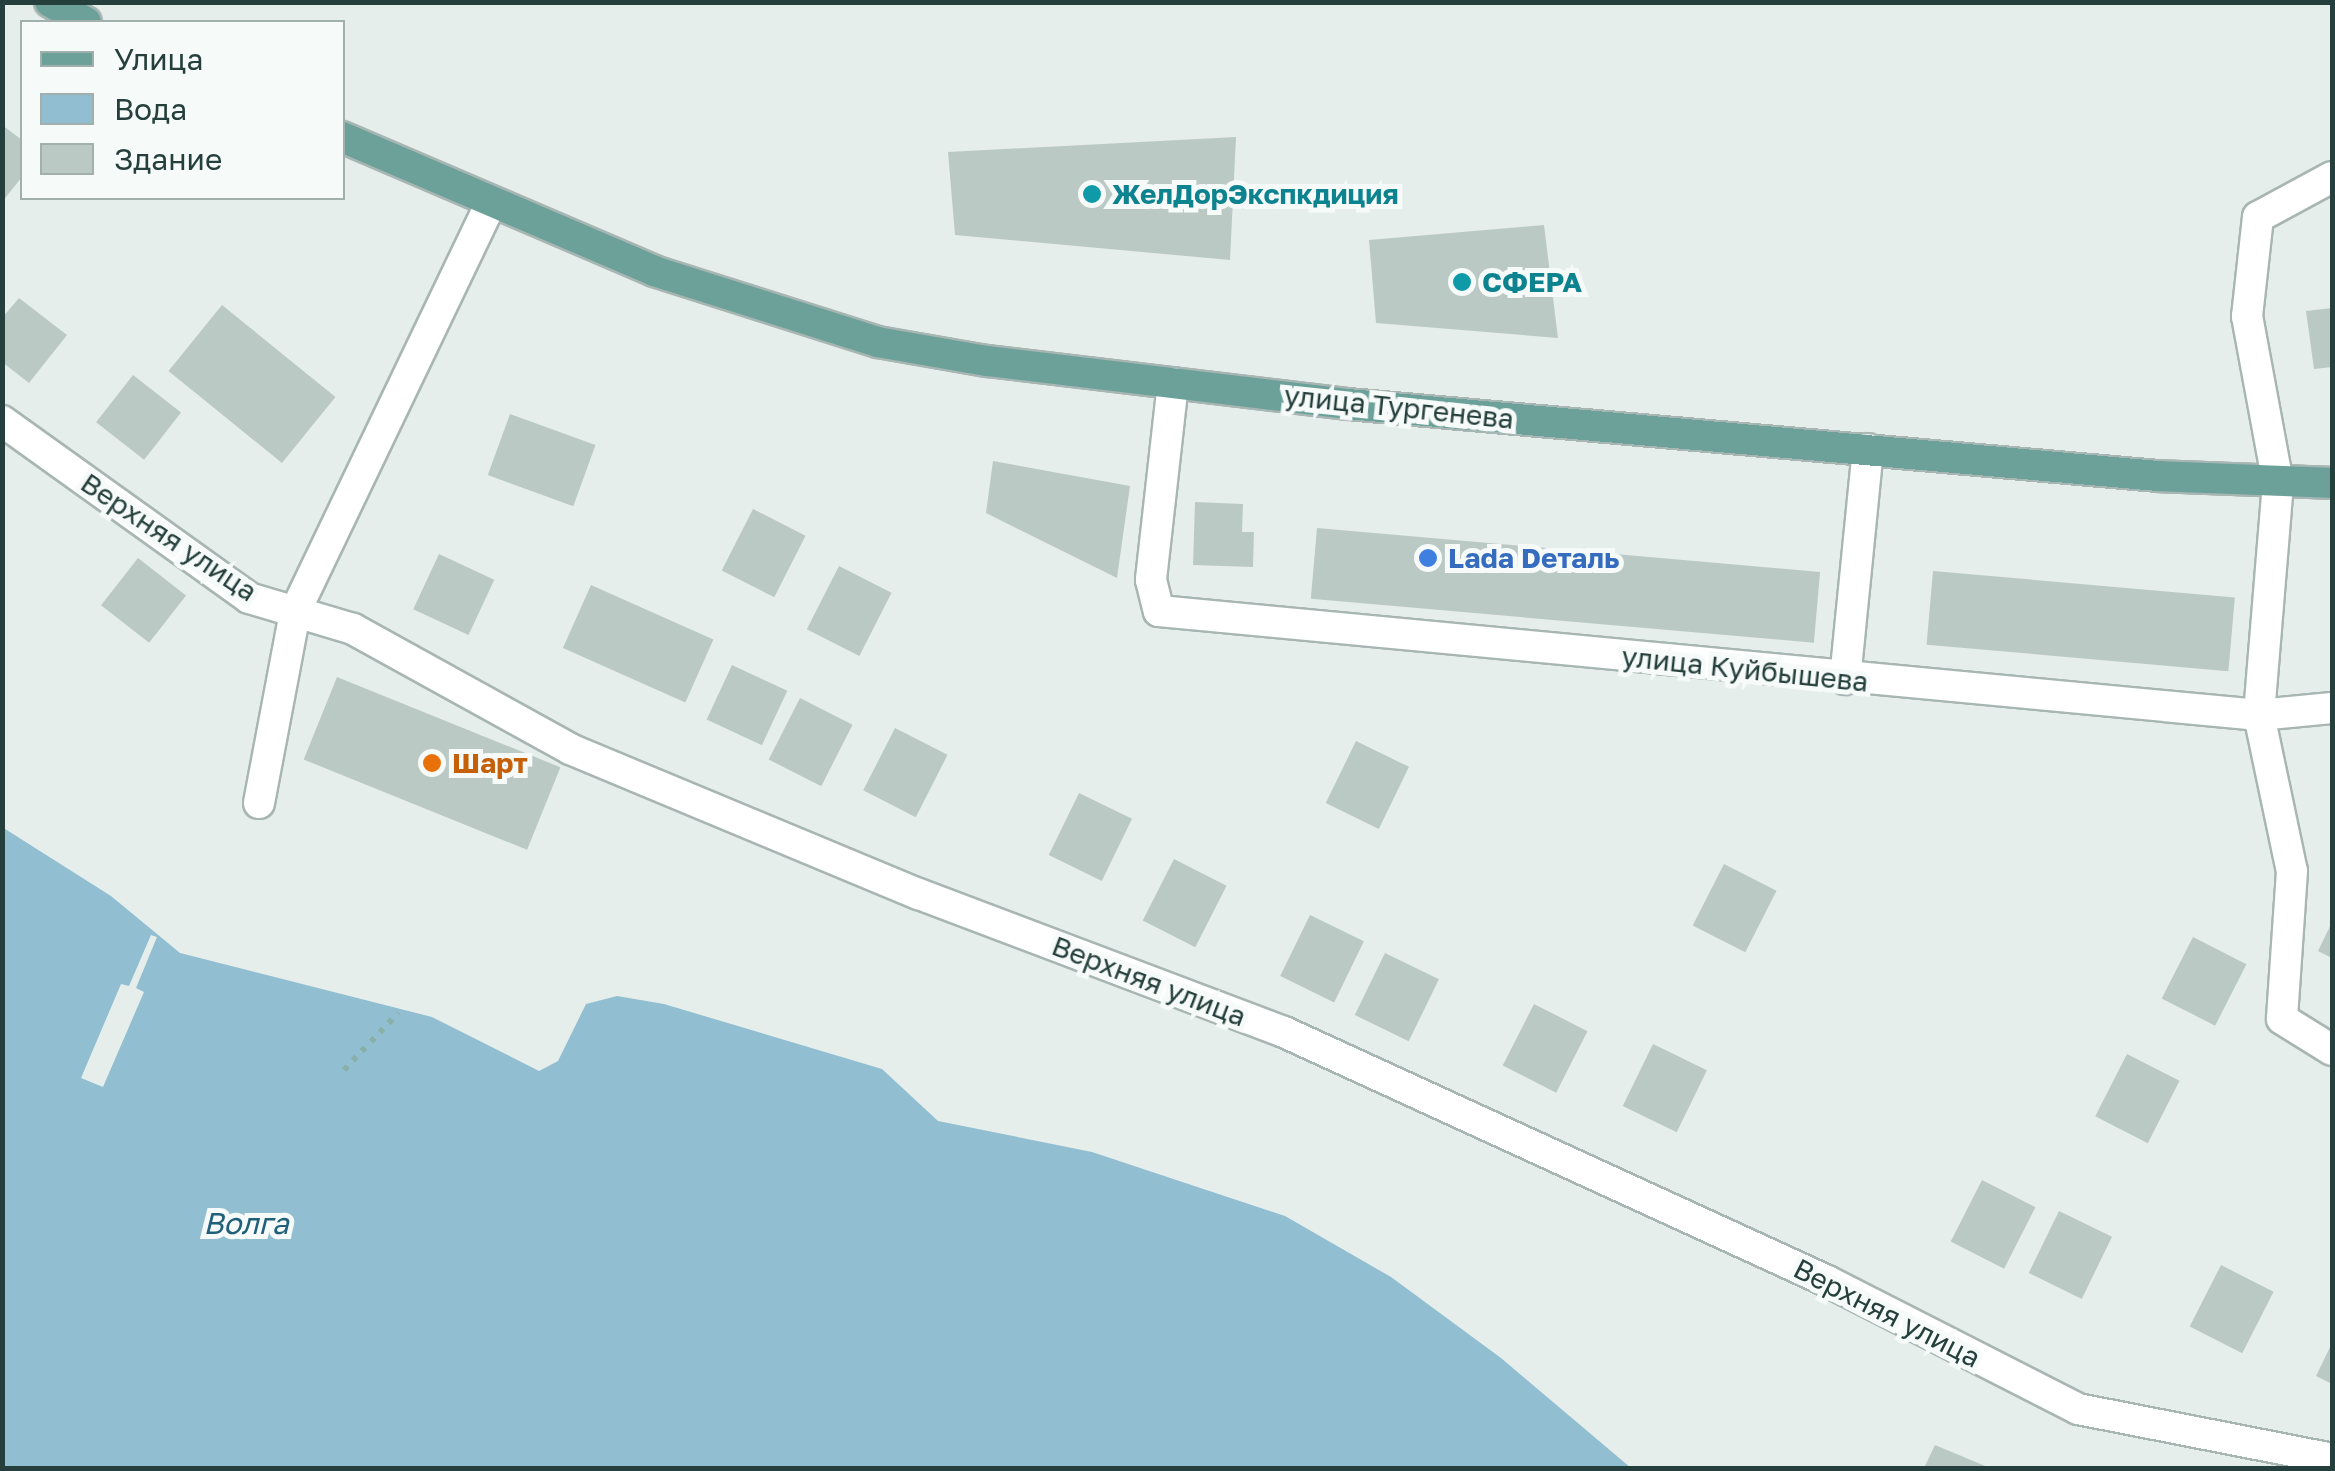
<!DOCTYPE html>
<meta charset="utf-8">
<style>
body{margin:0}
#map{position:relative;width:2335px;height:1471px;overflow:hidden;background:#e6eeeb;font-family:"Golos Text",sans-serif}
div>[style]{position:absolute}
.water>*{inset:0;background:#91bed0}
.pier>*{inset:0;background:#e6eeeb}
.building>*{inset:0;background:#bbc9c5;transform-origin:0 0}
.path>*{height:6px;margin-top:-3px;transform-origin:0;background:repeating-linear-gradient(90deg,#88b0a9 0 5px,transparent 0 13px)}
.roads{filter:drop-shadow(2px 0 #a8b6b3) drop-shadow(-2px 0 #a8b6b3) drop-shadow(0 2px #a8b6b3) drop-shadow(0 -2px #a8b6b3)}
.minor>*{height:30px;margin:-15px;padding:0 15px;transform-origin:15px;border-radius:15px;background:#fff}
.major>*{height:30px;margin:-15px;padding:0 15px;transform-origin:15px;border-radius:15px;background:#6ca19a}
.dots>*{width:28px;height:28px;translate:-50% -50%;box-sizing:border-box;border:5px solid #f6faf9;border-radius:50%}
span{translate:-50% -50%;white-space:nowrap;text-align:center;line-height:1.15;-webkit-text-stroke:10px #f6faf9;paint-order:stroke}
.culture-label{font-size:28px;color:#0d838f;font-weight:700}
.left{translate:0 -50%;text-align:left}
.street-label{font-size:28px;color:#25403c}
.shop-label{font-size:28px;color:#366cbe;font-weight:700}
.food-label{font-size:28px;color:#c56008;font-weight:700}
.water-label{font-size:30px;color:#21607a;font-style:italic}
.frame{position:absolute;inset:0;border:5px solid #25403c;pointer-events:none}
.legend{position:absolute;left:20px;top:20px;width:325px;height:180px;box-sizing:border-box;background:#f6faf9;border:2px solid #a2b0ad;margin:0;padding:12px 18px;list-style:none;font-size:30px;color:#25403c}
.legend li{display:flex;align-items:center;gap:20px;height:50px}
.legend b{width:50px;border:2px solid #a2b0ad}
</style>
<div id="map">
<div class="water">
<div style="clip-path:polygon(2px 827px,111px 896px,180px 953px,432px 1017px,539px 1071px,558px 1061px,586px 1004px,617px 996px,664px 1004px,882px 1069px,938px 1121px,1092px 1152px,1285px 1216px,1391px 1277px,1501px 1358px,1631px 1468px,3px 1468px)"></div>
</div>
<div class="pier">
<div style="clip-path:polygon(151px 935px,157px 937px,136px 988px,144px 992px,103px 1087px,81px 1078px,121px 984px,129px 986px)"></div>
</div>
<div class="building">
<div style="clip-path:polygon(2px 125px,22px 140px,22px 177px,2px 202px)"></div>
<div style="clip-path:polygon(1236px 137px,1230px 260px,955px 235px,948px 152px)"></div>
<div style="clip-path:polygon(1544px 225px,1558px 338px,1376px 323px,1369px 240px)"></div>
<div style="clip-path:polygon(19px 298px,67px 335px,29px 383px,2px 362px,2px 318px)"></div>
<div style="left:222px;top:305px;width:146px;height:85px;rotate:39deg"></div>
<div style="clip-path:polygon(2332px 308px,2332px 367px,2314px 369px,2306px 311px)"></div>
<div style="left:133px;top:375px;width:61px;height:60px;rotate:38deg"></div>
<div style="left:510px;top:414px;width:91px;height:65px;rotate:20deg"></div>
<div style="clip-path:polygon(993px 461px,1130px 486px,1117px 578px,986px 513px)"></div>
<div style="clip-path:polygon(1195px 502px,1243px 504px,1242px 532px,1254px 532px,1253px 567px,1193px 565px)"></div>
<div style="left:753px;top:509px;width:59px;height:69px;rotate:27deg"></div>
<div style="left:1317px;top:528px;width:505px;height:71px;rotate:5deg"></div>
<div style="left:439px;top:554px;width:61px;height:61px;rotate:25deg"></div>
<div style="left:138px;top:558px;width:61px;height:60px;rotate:38deg"></div>
<div style="left:839px;top:566px;width:59px;height:71px;rotate:27deg"></div>
<div style="left:1933px;top:571px;width:303px;height:74px;rotate:5deg"></div>
<div style="left:591px;top:585px;width:134px;height:69px;rotate:24deg"></div>
<div style="left:732px;top:665px;width:61px;height:60px;rotate:25deg"></div>
<div style="left:337px;top:677px;width:241px;height:89px;rotate:22deg"></div>
<div style="left:800px;top:698px;width:59px;height:69px;rotate:27deg"></div>
<div style="left:895px;top:728px;width:59px;height:70px;rotate:27deg"></div>
<div style="left:1356px;top:741px;width:59px;height:69px;rotate:26deg"></div>
<div style="left:1079px;top:793px;width:59px;height:69px;rotate:26deg"></div>
<div style="left:1174px;top:859px;width:59px;height:69px;rotate:27deg"></div>
<div style="left:1724px;top:864px;width:59px;height:69px;rotate:27deg"></div>
<div style="left:1310px;top:915px;width:60px;height:68px;rotate:26deg"></div>
<div style="clip-path:polygon(2332px 922px,2332px 958px,2318px 951px)"></div>
<div style="left:2193px;top:937px;width:60px;height:69px;rotate:27deg"></div>
<div style="left:1385px;top:953px;width:60px;height:69px;rotate:26deg"></div>
<div style="left:1534px;top:1004px;width:60px;height:69px;rotate:27deg"></div>
<div style="left:1653px;top:1044px;width:60px;height:69px;rotate:26deg"></div>
<div style="left:2127px;top:1054px;width:59px;height:70px;rotate:27deg"></div>
<div style="left:1982px;top:1180px;width:60px;height:69px;rotate:27deg"></div>
<div style="left:2059px;top:1211px;width:59px;height:69px;rotate:26deg"></div>
<div style="left:2221px;top:1265px;width:59px;height:69px;rotate:27deg"></div>
<div style="clip-path:polygon(2332px 1343px,2332px 1384px,2316px 1376px)"></div>
<div style="clip-path:polygon(1935px 1445px,1990px 1468px,1924px 1468px)"></div>
</div>
<div class="path">
<div style="left:344px;top:1070px;width:79px;rotate:-46.5deg"></div>
</div>
<div class="roads">
<div class="minor">
<div style="left:2332px;top:177px;width:84px;rotate:151.6deg"></div>
<div style="left:2258px;top:217px;width:100px;rotate:96.3deg"></div>
<div style="left:2247px;top:316px;width:170px;rotate:79.5deg"></div>
<div style="left:2278px;top:483px;width:233px;rotate:94.7deg"></div>
<div style="left:2259px;top:715px;width:159px;rotate:78.1deg"></div>
<div style="left:2292px;top:871px;width:148px;rotate:93.9deg"></div>
<div style="left:2282px;top:1019px;width:59px;rotate:31.8deg"></div>
<div style="left:1173px;top:383px;width:198px;rotate:96.4deg"></div>
<div style="left:1151px;top:580px;width:32px;rotate:76deg"></div>
<div style="left:1159px;top:611px;width:1105px;rotate:5.4deg"></div>
<div style="left:2259px;top:715px;width:73px;rotate:-5.5deg"></div>
<div style="left:2px;top:421px;width:304px;rotate:35.6deg"></div>
<div style="left:249px;top:598px;width:109px;rotate:16.6deg"></div>
<div style="left:353px;top:629px;width:248px;rotate:28.9deg"></div>
<div style="left:570px;top:749px;width:378px;rotate:22.6deg"></div>
<div style="left:919px;top:894px;width:390px;rotate:20.7deg"></div>
<div style="left:1284px;top:1032px;width:597px;rotate:24.63deg"></div>
<div style="left:1827px;top:1281px;width:282px;rotate:27deg"></div>
<div style="left:2078px;top:1409px;width:259px;rotate:11.1deg"></div>
<div style="left:1845px;top:679px;width:231px;rotate:-84.3deg"></div>
<div style="left:259px;top:803px;width:194px;rotate:-79.3deg"></div>
<div style="left:295px;top:612px;width:454px;rotate:-64.4deg"></div>
</div>
<div class="major">
<div style="left:50px;top:2px;width:41px;rotate:29.1deg"></div>
<div style="left:342px;top:137px;width:340px;rotate:23.2deg"></div>
<div style="left:654px;top:271px;width:235px;rotate:17.6deg"></div>
<div style="left:878px;top:342px;width:111px;rotate:9.9deg"></div>
<div style="left:987px;top:361px;width:364px;rotate:6.8deg"></div>
<div style="left:1348px;top:404px;width:813px;rotate:5.08deg"></div>
<div style="left:2158px;top:476px;width:174px;rotate:2.3deg"></div>
</div>
</div>
<div class="dots">
<div style="left:1092px;top:194px;background:#0f9aa8"></div>
<div style="left:1462px;top:282px;background:#0f9aa8"></div>
<div style="left:1428px;top:558px;background:#3f7fe0"></div>
<div style="left:432px;top:763px;background:#e8710a"></div>
</div>
<div class="culture-label">
<span class="left" style="left:1112px;top:194px">ЖелДорЭкспкдиция</span>
<span class="left" style="left:1482px;top:282px">СФЕРА</span>
</div>
<div class="street-label">
<span style="left:1399px;top:407px;rotate:6deg">улица Тургенева</span>
<span style="left:169px;top:537px;rotate:34deg">Верхняя улица</span>
<span style="left:1745px;top:669px;rotate:6deg">улица Куйбышева</span>
<span style="left:1149px;top:981px;rotate:21deg">Верхняя улица</span>
<span style="left:1887px;top:1313px;rotate:27deg">Верхняя улица</span>
</div>
<div class="shop-label">
<span class="left" style="left:1448px;top:558px">Lada Dеталь</span>
</div>
<div class="food-label">
<span class="left" style="left:452px;top:763px">Шарт</span>
</div>
<div class="water-label">
<span style="left:246px;top:1223px">Волга</span>
</div>
<div class="frame"></div>
<ul class="legend">
<li><b style="height:12px;background:#6ca19a"></b>Улица</li>
<li><b style="height:28px;background:#91bed0"></b>Вода</li>
<li><b style="height:28px;background:#bbc9c5"></b>Здание</li>
</ul>
</div>
